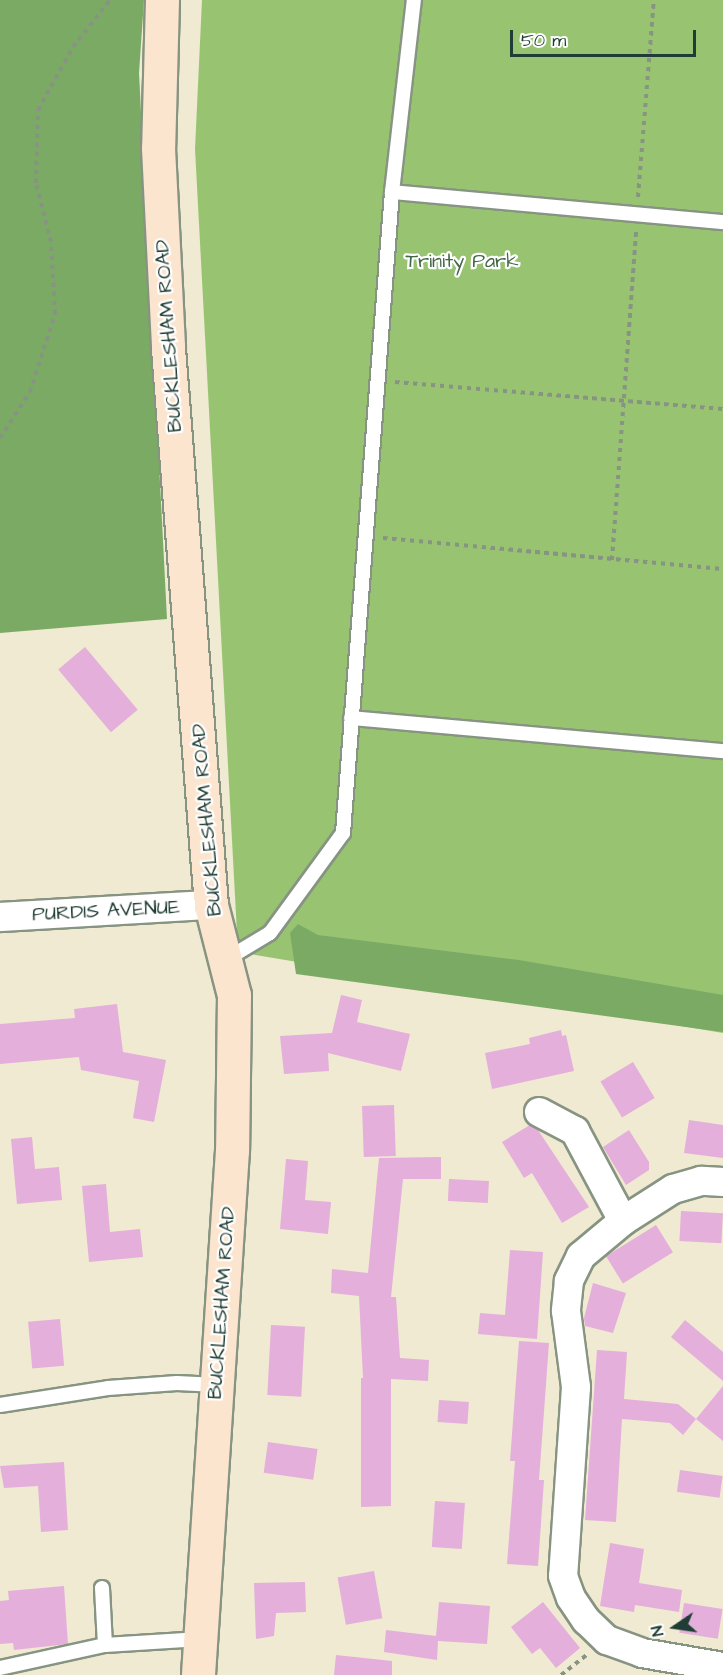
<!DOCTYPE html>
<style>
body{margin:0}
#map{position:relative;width:723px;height:1675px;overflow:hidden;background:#efead1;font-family:"Architects Daughter",sans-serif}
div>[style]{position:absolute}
.green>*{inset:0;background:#98c472}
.forest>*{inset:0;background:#7aaa64}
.building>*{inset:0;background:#e4afdb;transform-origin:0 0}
.path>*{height:4px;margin-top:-2px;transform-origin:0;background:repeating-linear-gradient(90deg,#879482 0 4.5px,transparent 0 9px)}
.roads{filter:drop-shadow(2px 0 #879482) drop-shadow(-2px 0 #879482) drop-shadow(0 2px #879482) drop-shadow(0 -2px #879482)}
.lane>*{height:14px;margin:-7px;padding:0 7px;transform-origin:7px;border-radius:7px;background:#fff}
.street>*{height:28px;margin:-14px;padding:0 14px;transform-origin:14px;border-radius:14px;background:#fff}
.secondary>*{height:33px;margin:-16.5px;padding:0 16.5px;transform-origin:16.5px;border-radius:16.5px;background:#fbe5cf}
span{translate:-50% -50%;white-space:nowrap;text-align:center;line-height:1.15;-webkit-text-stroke:4.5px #fff;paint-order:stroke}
.park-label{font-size:20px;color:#436647}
.street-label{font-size:20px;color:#1f3d34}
.north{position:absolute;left:645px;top:1597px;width:60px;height:60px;-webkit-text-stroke:4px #fff;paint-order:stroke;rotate:257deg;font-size:16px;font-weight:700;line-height:24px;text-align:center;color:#1f3d34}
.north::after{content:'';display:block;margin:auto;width:21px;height:27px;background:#1f3d34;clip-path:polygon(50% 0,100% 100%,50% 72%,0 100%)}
.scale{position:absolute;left:510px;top:30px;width:186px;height:27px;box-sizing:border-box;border:3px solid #1f3d34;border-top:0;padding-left:8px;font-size:18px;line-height:21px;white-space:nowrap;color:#1f3d34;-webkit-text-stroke:4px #fff;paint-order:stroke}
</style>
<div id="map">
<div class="green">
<div style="clip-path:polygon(202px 0,723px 0,723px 1033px,238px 952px,195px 149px)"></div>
</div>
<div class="forest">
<div style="clip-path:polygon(0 0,144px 0,139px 73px,167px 619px,0 633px)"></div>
<div style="clip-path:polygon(298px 924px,318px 935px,519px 960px,723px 995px,723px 1032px,296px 974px,290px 933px)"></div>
</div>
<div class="building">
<div style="left:85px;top:647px;width:82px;height:35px;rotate:50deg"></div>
<div style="clip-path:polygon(341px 995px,362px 1000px,357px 1022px,410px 1034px,401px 1071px,328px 1053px,329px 1071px,284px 1074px,280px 1036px,332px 1033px)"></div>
<div style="clip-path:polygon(117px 1004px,123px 1052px,166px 1060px,154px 1122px,133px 1118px,139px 1081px,81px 1070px,79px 1057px,0 1064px,0 1024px,75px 1018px,74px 1009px)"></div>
<div style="clip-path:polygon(561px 1030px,562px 1036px,566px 1035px,574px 1071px,492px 1089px,485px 1053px,530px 1044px,529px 1038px)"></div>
<div style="left:633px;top:1062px;width:42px;height:38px;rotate:59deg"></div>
<div style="left:394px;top:1105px;width:51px;height:32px;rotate:88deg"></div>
<div style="clip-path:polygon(689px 1120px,723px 1125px,723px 1158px,684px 1153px)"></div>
<div style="clip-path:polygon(530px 1125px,538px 1130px,589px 1207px,562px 1223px,532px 1173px,524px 1178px,502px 1142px)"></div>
<div style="clip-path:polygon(629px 1130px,649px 1162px,649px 1170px,626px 1185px,603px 1147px)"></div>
<div style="clip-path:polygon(32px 1137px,35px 1169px,59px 1167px,62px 1200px,17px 1204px,11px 1139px)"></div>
<div style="clip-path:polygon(441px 1157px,441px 1179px,403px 1179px,391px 1297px,396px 1297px,400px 1358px,429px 1360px,428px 1381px,391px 1379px,391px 1506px,361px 1507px,361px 1378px,363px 1378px,359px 1296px,331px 1293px,332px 1269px,368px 1273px,379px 1158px)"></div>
<div style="clip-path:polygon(286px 1159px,308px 1161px,305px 1200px,331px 1202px,328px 1234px,280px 1229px)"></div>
<div style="left:449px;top:1179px;width:40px;height:22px;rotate:3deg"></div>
<div style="clip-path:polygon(106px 1184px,110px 1232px,140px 1229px,143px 1257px,89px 1262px,82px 1186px)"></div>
<div style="left:681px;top:1211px;width:42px;height:30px;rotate:3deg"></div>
<div style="left:656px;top:1225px;width:32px;height:59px;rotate:58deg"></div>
<div style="clip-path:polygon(510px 1250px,543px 1252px,537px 1339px,478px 1334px,480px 1313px,505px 1315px)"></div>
<div style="clip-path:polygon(593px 1283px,626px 1293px,613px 1333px,585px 1326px,584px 1318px)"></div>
<div style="left:60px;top:1319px;width:47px;height:32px;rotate:85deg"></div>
<div style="clip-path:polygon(685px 1320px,723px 1352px,723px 1381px,671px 1337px)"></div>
<div style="left:271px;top:1325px;width:34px;height:70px;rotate:3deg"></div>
<div style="clip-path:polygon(519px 1341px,549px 1343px,539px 1480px,544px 1480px,538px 1566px,507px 1564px,515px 1461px,510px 1461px)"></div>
<div style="clip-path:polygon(597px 1350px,627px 1352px,624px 1399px,678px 1404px,696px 1419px,683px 1435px,670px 1423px,622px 1419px,616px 1522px,585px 1520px)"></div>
<div style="clip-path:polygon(723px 1386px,723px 1441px,696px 1419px)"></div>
<div style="left:439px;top:1400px;width:30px;height:22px;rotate:4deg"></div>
<div style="left:268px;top:1442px;width:50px;height:31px;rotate:8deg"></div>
<div style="clip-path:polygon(64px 1462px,68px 1530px,41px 1532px,38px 1486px,4px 1488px,0 1466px)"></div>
<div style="left:680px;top:1470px;width:43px;height:22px;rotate:8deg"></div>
<div style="left:435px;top:1501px;width:30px;height:46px;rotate:4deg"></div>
<div style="clip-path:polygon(610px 1543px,644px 1549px,639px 1583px,682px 1590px,679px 1612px,635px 1605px,634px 1612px,600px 1606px)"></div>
<div style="left:374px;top:1571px;width:48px;height:37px;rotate:80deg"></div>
<div style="clip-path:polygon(305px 1582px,306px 1612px,276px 1613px,274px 1636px,256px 1639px,254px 1583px)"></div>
<div style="clip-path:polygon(64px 1586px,68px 1644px,14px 1650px,13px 1643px,0 1644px,0 1601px,9px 1600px,8px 1591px)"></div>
<div style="clip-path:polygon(439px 1602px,490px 1606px,487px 1644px,438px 1641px,437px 1660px,384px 1652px,386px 1630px,436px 1636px)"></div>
<div style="clip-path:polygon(543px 1602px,580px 1648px,556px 1668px,540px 1648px,532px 1654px,511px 1627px)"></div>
<div style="left:684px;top:1603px;width:39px;height:30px;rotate:9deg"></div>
<div style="clip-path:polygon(336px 1655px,392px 1661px,392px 1675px,334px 1675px)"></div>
</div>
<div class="path">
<div style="left:638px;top:197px;width:198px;rotate:-85.4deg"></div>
<div style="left:395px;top:382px;width:329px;rotate:4.7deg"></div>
<div style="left:0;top:438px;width:55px;rotate:-56.9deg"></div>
<div style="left:30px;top:392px;width:82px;rotate:-72.2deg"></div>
<div style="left:55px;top:314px;width:72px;rotate:-93.2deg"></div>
<div style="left:51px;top:242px;width:61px;rotate:-104.3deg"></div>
<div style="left:36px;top:183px;width:73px;rotate:-88.4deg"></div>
<div style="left:38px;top:110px;width:72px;rotate:-60.9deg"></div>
<div style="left:73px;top:47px;width:60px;rotate:-51.8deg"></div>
<div style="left:383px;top:538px;width:341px;rotate:5.2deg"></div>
<div style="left:612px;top:560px;width:330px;rotate:-85.8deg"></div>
<div style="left:561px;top:1675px;width:33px;rotate:-38deg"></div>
</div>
<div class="roads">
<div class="lane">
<div style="left:392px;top:192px;width:332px;rotate:5.2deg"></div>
<div style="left:351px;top:718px;width:373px;rotate:5.1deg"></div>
<div style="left:225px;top:960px;width:52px;rotate:-31deg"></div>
<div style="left:270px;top:933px;width:124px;rotate:-53.9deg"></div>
<div style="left:343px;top:833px;width:643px;rotate:-85.63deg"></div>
<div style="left:392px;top:192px;width:193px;rotate:-83.5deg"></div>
<div style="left:0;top:1405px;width:109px;rotate:-8.9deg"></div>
<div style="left:108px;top:1388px;width:69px;rotate:-4.1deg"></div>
<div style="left:177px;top:1383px;width:40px;rotate:2.9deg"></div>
<div style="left:102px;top:1588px;width:57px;rotate:87deg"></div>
<div style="left:0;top:1668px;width:107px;rotate:-12.4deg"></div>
<div style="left:105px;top:1645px;width:96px;rotate:-3.6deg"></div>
</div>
<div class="street">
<div style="left:0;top:917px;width:211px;rotate:-3.3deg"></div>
<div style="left:539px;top:1112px;width:41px;rotate:27.8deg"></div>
<div style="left:575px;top:1131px;width:102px;rotate:61.9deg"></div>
<div style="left:723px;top:1182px;width:22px;rotate:-177deg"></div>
<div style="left:701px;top:1181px;width:29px;rotate:164deg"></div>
<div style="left:673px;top:1189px;width:59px;rotate:147.4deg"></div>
<div style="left:623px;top:1221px;width:55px;rotate:140.2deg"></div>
<div style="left:581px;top:1256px;width:28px;rotate:116deg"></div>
<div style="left:569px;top:1281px;width:30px;rotate:96deg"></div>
<div style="left:566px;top:1311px;width:77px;rotate:82.5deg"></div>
<div style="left:576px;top:1387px;width:189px;rotate:93.9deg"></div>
<div style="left:563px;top:1576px;width:23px;rotate:70deg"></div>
<div style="left:571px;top:1598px;width:27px;rotate:56deg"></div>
<div style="left:586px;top:1620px;width:29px;rotate:44deg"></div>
<div style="left:607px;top:1640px;width:37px;rotate:20deg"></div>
<div style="left:642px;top:1653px;width:82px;rotate:9.8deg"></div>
</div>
<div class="secondary">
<div style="left:162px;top:0;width:148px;rotate:91.5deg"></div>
<div style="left:158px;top:148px;width:200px;rotate:87.1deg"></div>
<div style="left:168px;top:348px;width:559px;rotate:85.59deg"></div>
<div style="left:211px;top:905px;width:93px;rotate:75.7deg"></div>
<div style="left:234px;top:995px;width:155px;rotate:90.7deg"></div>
<div style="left:232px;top:1150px;width:526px;rotate:93.71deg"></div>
</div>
</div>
<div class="park-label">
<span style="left:462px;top:261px">Trinity Park</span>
</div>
<div class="street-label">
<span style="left:169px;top:336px;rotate:-94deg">BUCKLESHAM ROAD</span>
<span style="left:207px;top:820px;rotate:-95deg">BUCKLESHAM ROAD</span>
<span style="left:106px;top:911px;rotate:-3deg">PURDIS AVENUE</span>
<span style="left:222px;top:1303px;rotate:-86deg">BUCKLESHAM ROAD</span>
</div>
<div class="north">N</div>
<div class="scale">50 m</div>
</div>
